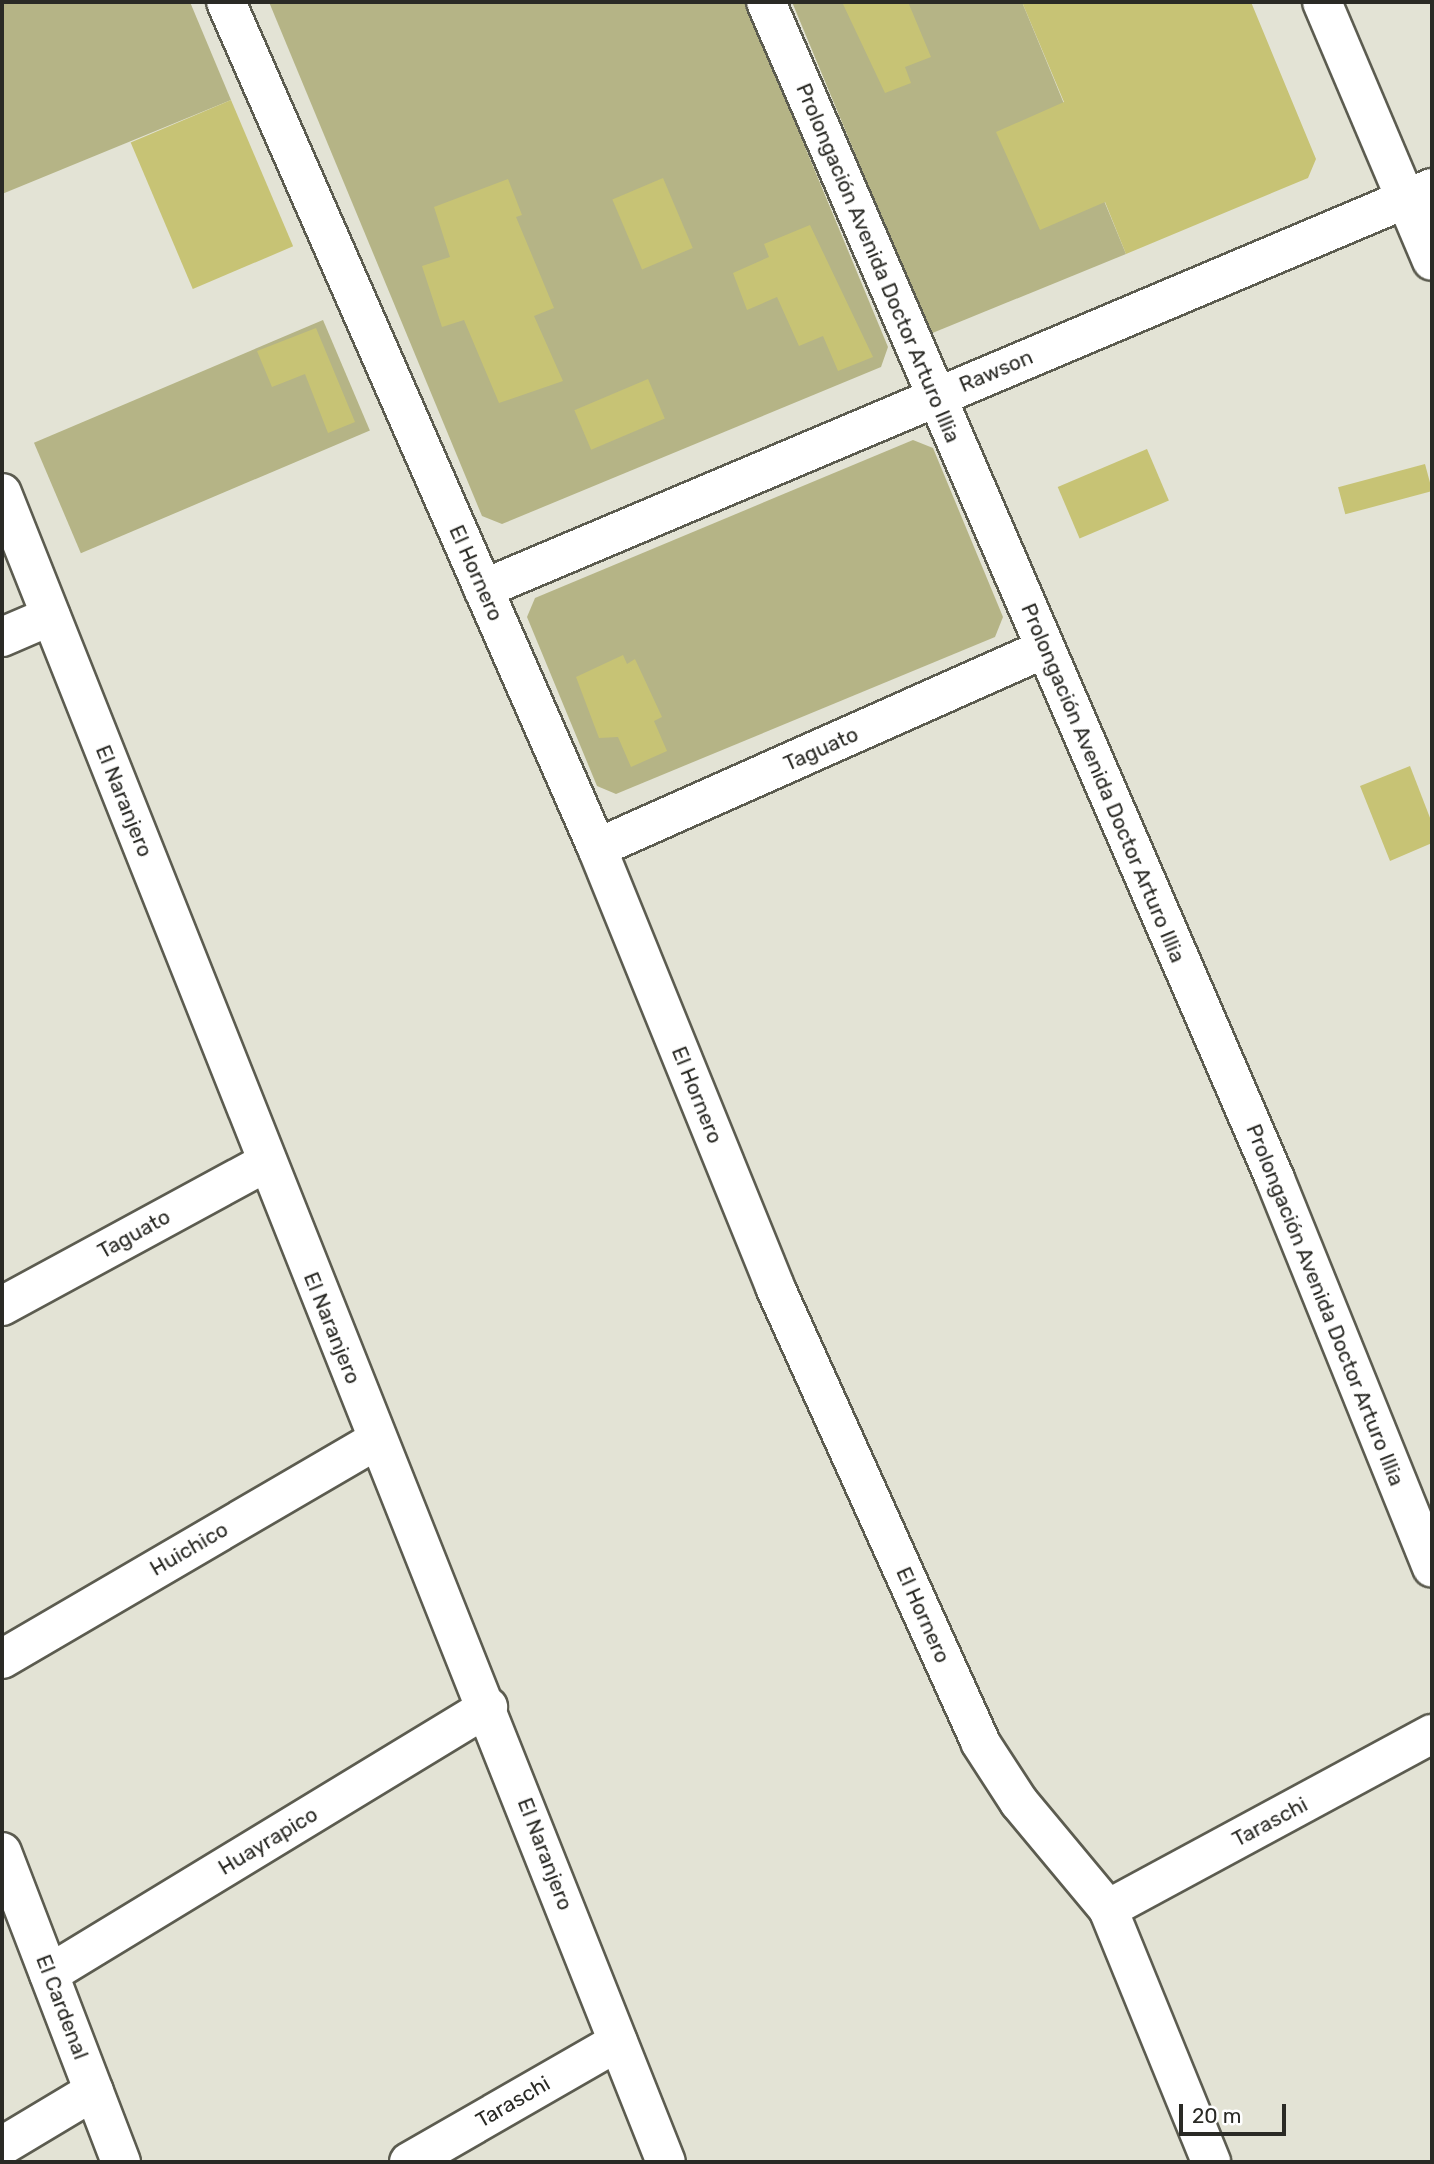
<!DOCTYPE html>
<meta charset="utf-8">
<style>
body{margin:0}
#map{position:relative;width:1434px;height:2164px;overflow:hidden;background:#e3e3d5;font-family:Rubik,sans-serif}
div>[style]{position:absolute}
.green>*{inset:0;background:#b5b486;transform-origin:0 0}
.building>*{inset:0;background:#c7c375;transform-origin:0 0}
.roads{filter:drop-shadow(2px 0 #5c5c50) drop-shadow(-2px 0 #5c5c50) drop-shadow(0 2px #5c5c50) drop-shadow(0 -2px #5c5c50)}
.minor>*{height:38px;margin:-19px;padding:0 19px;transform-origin:19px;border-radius:19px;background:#fff}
span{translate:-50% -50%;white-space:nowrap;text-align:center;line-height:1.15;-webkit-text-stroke:5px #fff;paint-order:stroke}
.street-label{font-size:21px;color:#2a2a25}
.frame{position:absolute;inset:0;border:4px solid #2a2a25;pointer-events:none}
.scale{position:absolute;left:1179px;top:2104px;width:107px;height:32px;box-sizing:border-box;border:4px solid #2a2a25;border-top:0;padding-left:9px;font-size:21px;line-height:24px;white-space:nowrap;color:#2a2a25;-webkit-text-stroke:5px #fff;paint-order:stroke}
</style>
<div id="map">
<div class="green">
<div style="clip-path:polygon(2px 2px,190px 2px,231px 100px,2px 194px)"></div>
<div style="clip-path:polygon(269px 2px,745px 2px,888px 347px,881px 367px,502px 524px,482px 516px)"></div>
<div style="clip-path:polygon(792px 2px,1022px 2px,1126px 254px,930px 334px)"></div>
<div style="left:323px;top:320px;width:120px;height:314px;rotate:67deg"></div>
<div style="clip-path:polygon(913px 440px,933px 448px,1003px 617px,995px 637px,616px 794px,597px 786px,527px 617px,535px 598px)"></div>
</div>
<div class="building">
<div style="clip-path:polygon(842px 2px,908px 2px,931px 57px,905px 67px,911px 83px,885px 93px)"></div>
<div style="clip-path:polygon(1022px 2px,1251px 2px,1316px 159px,1308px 178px,1126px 254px,1105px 202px,1040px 230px,996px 132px,1064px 102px)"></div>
<div style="left:231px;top:100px;width:159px;height:109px;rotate:67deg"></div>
<div style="left:663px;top:178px;width:76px;height:55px;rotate:67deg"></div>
<div style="clip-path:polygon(508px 179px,522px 215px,516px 217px,554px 308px,534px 316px,563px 381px,499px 403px,464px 320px,442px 327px,422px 266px,450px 257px,434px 207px)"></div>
<div style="clip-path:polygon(810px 225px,873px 357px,838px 371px,823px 336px,799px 346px,777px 297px,747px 310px,733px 273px,769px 257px,764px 244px)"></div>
<div style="clip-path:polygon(316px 328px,355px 422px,328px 433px,305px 374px,272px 387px,257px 351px)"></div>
<div style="left:648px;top:379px;width:43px;height:80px;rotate:67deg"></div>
<div style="left:1147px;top:449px;width:56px;height:97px;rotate:67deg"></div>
<div style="left:1425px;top:464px;width:28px;height:90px;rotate:75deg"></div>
<div style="clip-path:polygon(623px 655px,627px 664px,635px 659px,662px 717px,654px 721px,667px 751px,631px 767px,618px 737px,599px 738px,576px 677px)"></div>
<div style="clip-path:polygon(1410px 766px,1432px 823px,1432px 843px,1390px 861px,1360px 786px)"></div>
</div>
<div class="roads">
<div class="minor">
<div style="left:226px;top:2px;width:924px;rotate:66.32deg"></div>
<div style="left:597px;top:848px;width:474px;rotate:67.9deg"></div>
<div style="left:775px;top:1287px;width:499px;rotate:65.7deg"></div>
<div style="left:980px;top:1742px;width:72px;rotate:57deg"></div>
<div style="left:1019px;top:1802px;width:139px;rotate:50.2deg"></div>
<div style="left:1108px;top:1909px;width:273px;rotate:67.8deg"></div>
<div style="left:766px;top:2px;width:1282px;rotate:66.61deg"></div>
<div style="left:1275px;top:1179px;width:419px;rotate:68deg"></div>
<div style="left:1322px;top:2px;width:281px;rotate:67deg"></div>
<div style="left:2px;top:493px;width:1796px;rotate:68.31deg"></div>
<div style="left:483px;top:589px;width:1030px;rotate:-22.91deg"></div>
<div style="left:2px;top:637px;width:53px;rotate:-23.2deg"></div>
<div style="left:597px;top:848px;width:490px;rotate:-24deg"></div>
<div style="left:2px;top:1306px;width:302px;rotate:-28.5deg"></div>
<div style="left:2px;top:1659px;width:434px;rotate:-30.3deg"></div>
<div style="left:2px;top:1852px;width:332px;rotate:69deg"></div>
<div style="left:1108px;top:1909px;width:368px;rotate:-28.4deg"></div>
<div style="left:49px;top:1974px;width:514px;rotate:-31.31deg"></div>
<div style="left:2px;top:2146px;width:107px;rotate:-30.9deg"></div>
<div style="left:409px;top:2162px;width:241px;rotate:-29.9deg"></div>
</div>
</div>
<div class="street-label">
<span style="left:878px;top:263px;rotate:67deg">Prolongación Avenida Doctor Arturo Illia</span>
<span style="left:996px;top:371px;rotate:-23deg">Rawson</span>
<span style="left:476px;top:573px;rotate:66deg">El Hornero</span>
<span style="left:821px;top:749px;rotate:-24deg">Taguato</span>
<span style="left:1103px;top:783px;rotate:67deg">Prolongación Avenida Doctor Arturo Illia</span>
<span style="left:124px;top:801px;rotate:68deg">El Naranjero</span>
<span style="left:697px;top:1095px;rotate:68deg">El Hornero</span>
<span style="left:134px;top:1234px;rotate:-29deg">Taguato</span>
<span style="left:1325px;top:1305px;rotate:68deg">Prolongación Avenida Doctor Arturo Illia</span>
<span style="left:332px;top:1328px;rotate:68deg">El Naranjero</span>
<span style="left:189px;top:1549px;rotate:-30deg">Huichico</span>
<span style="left:923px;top:1615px;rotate:66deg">El Hornero</span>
<span style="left:1270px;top:1822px;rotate:-28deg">Taraschi</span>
<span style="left:268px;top:1841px;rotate:-31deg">Huayrapico</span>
<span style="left:545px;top:1854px;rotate:69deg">El Naranjero</span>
<span style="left:62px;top:2007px;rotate:69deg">El Cardenal</span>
<span style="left:513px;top:2102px;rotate:-30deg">Taraschi</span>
</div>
<div class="frame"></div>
<div class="scale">20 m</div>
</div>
